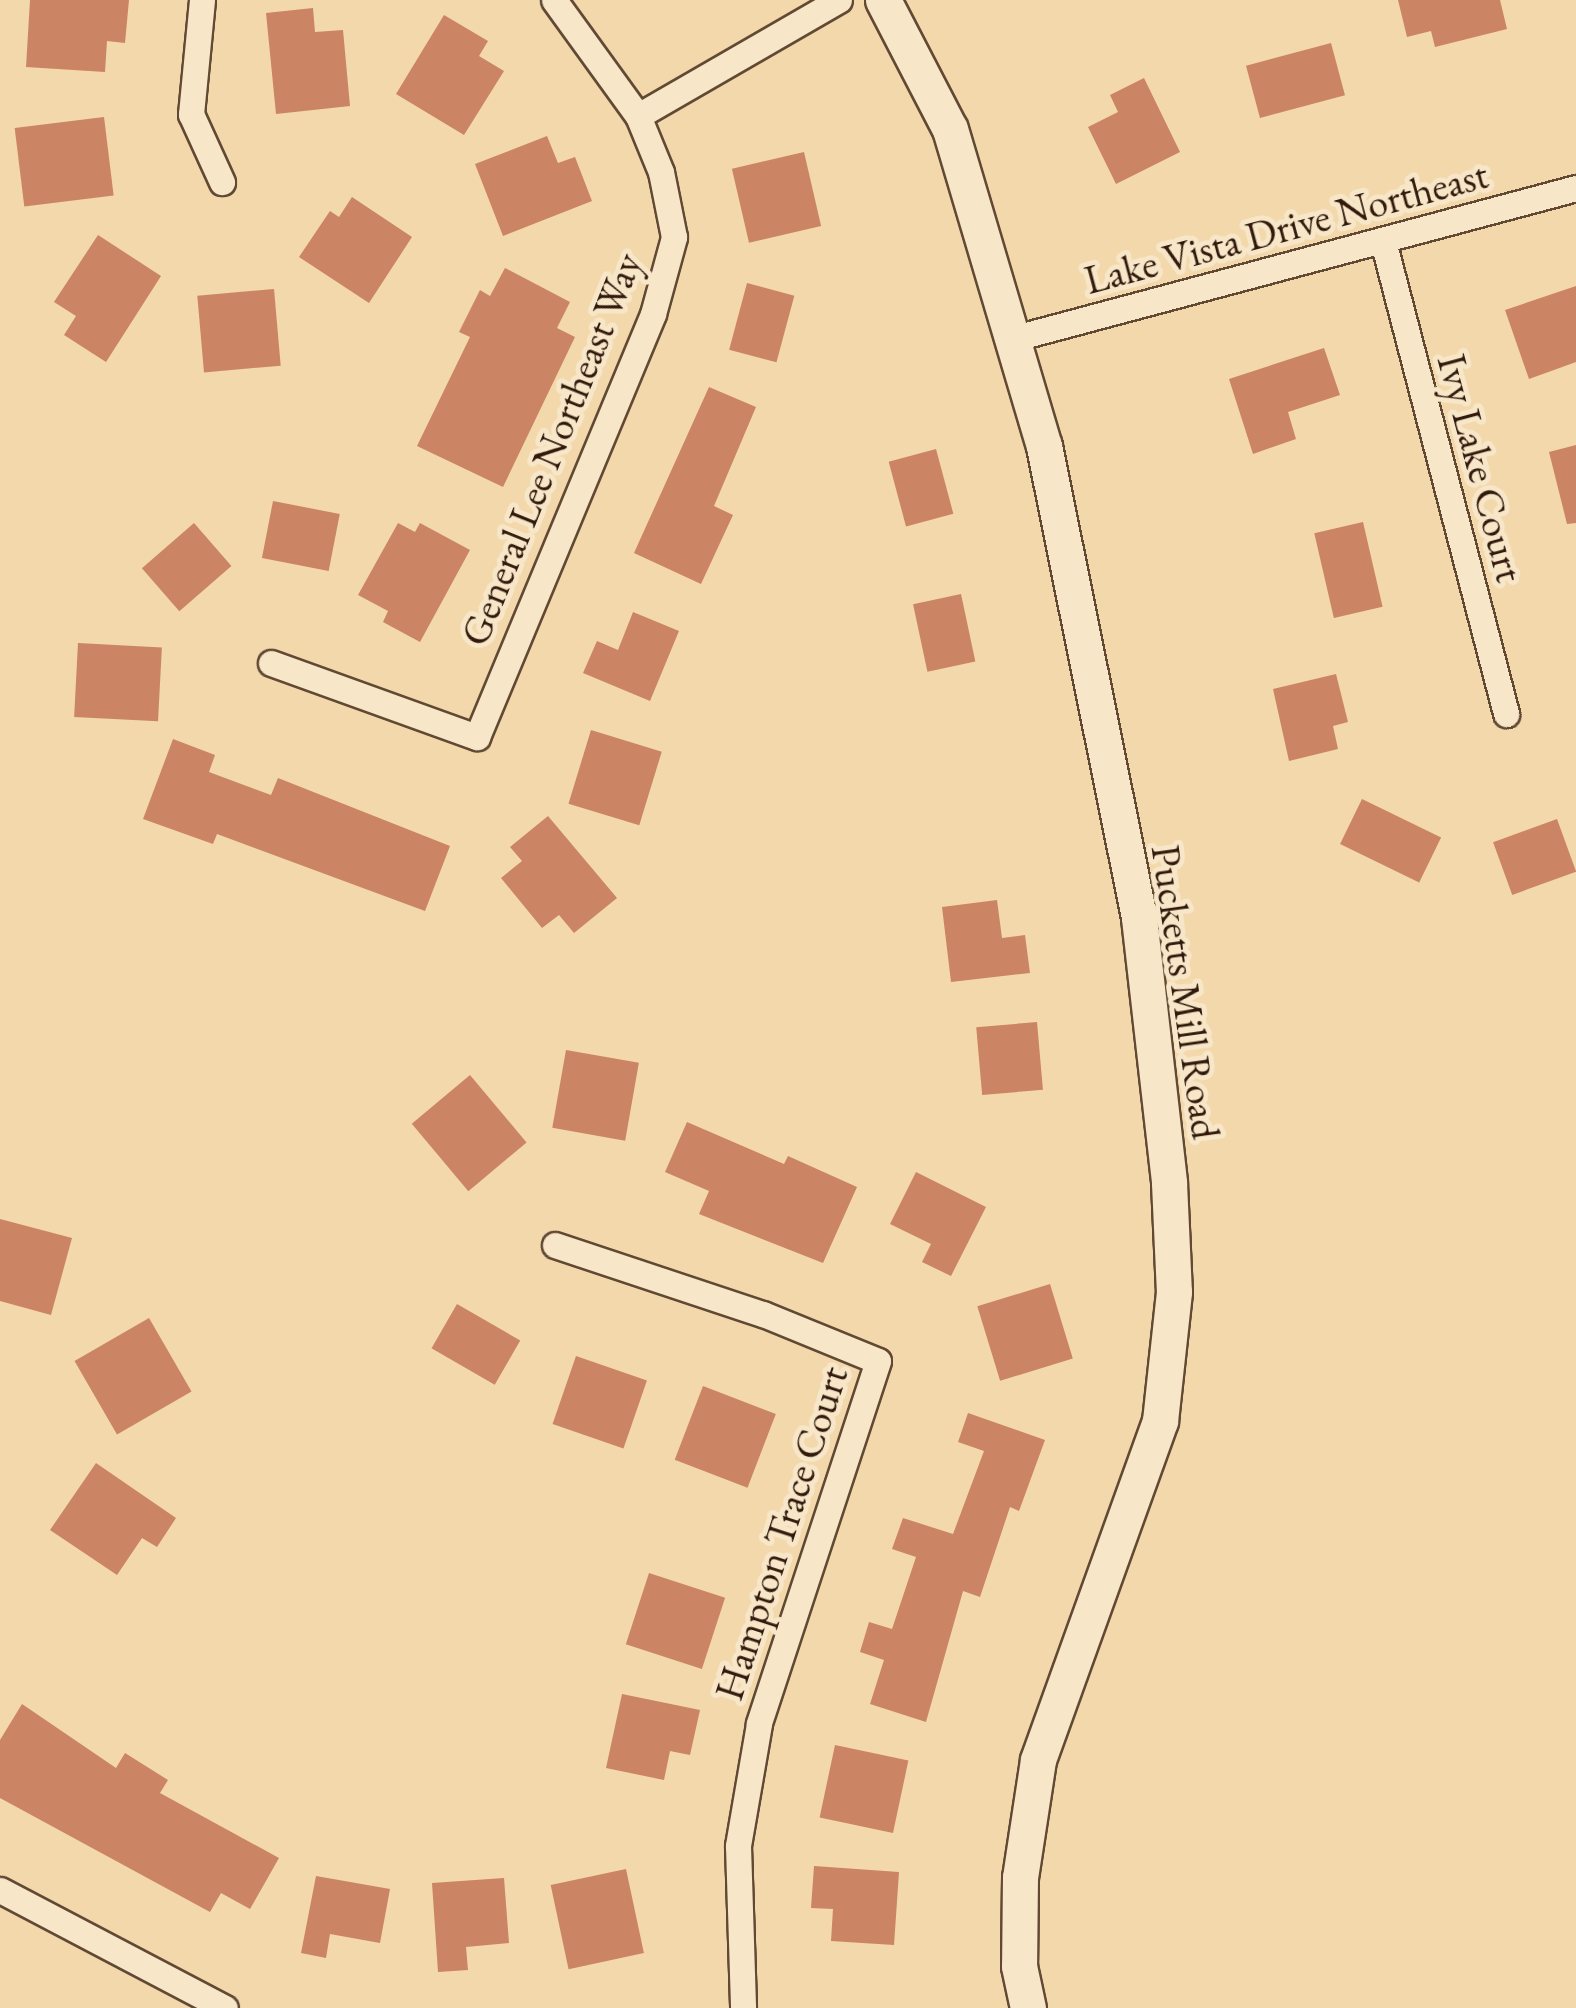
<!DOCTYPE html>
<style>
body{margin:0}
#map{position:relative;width:1576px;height:2008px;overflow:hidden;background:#f2d8ab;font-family:"EB Garamond",serif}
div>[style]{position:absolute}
.building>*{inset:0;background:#cb8464;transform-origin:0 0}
.roads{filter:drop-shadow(2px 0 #614934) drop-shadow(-2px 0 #614934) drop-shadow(0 2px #614934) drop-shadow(0 -2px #614934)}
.street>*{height:25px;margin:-12.5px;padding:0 12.5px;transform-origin:12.5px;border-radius:12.5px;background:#f7e6c8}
.secondary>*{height:35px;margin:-17.5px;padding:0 17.5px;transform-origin:17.5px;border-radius:17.5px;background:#f7e6c8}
span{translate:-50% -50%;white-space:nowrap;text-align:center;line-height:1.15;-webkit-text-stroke:10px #f7e6c8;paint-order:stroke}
.street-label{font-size:40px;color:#31190c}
</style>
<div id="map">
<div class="building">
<div style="clip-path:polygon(30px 0,129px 0,125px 43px,107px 41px,105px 72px,26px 67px)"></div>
<div style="clip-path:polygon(1398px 0,1500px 0,1507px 29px,1435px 47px,1431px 31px,1407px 37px)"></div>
<div style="clip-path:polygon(313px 8px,315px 32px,343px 30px,350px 106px,276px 114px,266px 13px)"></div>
<div style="clip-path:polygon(444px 15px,488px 41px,479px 56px,504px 71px,464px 135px,396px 94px)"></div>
<div style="left:1331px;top:43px;width:54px;height:88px;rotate:75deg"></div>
<div style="clip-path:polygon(1144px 78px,1180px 152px,1116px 184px,1088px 127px,1118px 112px,1110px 95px)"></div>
<div style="left:104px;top:117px;width:79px;height:90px;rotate:83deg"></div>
<div style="clip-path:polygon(547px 136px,558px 163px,575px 157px,592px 201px,503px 236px,475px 164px)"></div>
<div style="left:804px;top:152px;width:76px;height:74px;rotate:77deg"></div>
<div style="clip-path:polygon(352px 197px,412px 237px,369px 303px,299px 257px,330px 211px,339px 217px)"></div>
<div style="clip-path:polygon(98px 235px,161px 276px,106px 362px,64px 335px,76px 316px,54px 302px)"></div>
<div style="clip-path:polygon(505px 268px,570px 302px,557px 328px,575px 337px,503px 487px,417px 446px,470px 337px,459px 332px,480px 290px,490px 296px)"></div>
<div style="left:747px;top:283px;width:49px;height:69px;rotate:15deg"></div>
<div style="clip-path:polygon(1576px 286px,1576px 362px,1529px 379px,1505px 310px)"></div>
<div style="left:274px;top:289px;width:77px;height:77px;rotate:85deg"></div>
<div style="clip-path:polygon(1324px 348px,1340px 395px,1288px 412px,1296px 439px,1253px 454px,1229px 379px)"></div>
<div style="clip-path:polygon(709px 387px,756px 407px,714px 506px,733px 515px,701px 584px,634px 553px)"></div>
<div style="clip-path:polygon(1576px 445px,1576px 523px,1567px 524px,1549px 452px)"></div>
<div style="left:936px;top:449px;width:67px;height:49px;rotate:75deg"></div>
<div style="left:273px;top:501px;width:68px;height:58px;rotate:11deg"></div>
<div style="left:1363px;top:522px;width:87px;height:50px;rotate:77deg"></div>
<div style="left:194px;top:523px;width:57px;height:69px;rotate:49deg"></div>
<div style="clip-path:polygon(398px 523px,415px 532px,420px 523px,470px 550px,420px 642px,383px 622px,388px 611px,358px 595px)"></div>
<div style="left:961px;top:594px;width:69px;height:49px;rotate:78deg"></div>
<div style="clip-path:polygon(633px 612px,679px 631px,650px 701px,583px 673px,597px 641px,618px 650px)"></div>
<div style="left:78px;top:643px;width:84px;height:74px;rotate:3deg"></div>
<div style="clip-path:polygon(1336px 674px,1348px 722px,1333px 726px,1338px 749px,1289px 761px,1273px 689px)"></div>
<div style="left:591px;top:730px;width:74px;height:77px;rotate:17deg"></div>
<div style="clip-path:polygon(173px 739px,215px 755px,209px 772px,271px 795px,278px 778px,450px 846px,425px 911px,217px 834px,213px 844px,143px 819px)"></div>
<div style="left:1362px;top:799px;width:88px;height:50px;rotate:26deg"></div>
<div style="clip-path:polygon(548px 816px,617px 898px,574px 933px,559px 915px,542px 928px,501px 878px,522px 861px,510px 847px)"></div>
<div style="left:1557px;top:819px;width:56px;height:68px;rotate:70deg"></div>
<div style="clip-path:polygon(997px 900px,1002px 938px,1025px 935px,1030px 973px,951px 982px,942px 907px)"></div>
<div style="left:1037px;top:1022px;width:68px;height:61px;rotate:85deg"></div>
<div style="left:566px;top:1050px;width:74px;height:79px;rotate:10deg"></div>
<div style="left:470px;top:1075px;width:88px;height:76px;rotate:50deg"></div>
<div style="clip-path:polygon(687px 1122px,784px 1164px,788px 1156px,857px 1187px,823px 1263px,699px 1214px,709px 1191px,665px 1172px)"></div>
<div style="clip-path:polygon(916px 1172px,986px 1207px,951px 1276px,922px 1262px,931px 1244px,890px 1224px)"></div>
<div style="clip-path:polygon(0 1219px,72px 1238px,51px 1315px,0 1301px)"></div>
<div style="left:1050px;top:1284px;width:78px;height:76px;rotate:73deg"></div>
<div style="left:457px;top:1304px;width:73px;height:51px;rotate:30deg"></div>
<div style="left:149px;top:1318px;width:85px;height:86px;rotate:60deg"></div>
<div style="left:576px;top:1356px;width:75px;height:72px;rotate:19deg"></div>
<div style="left:703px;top:1386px;width:78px;height:79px;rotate:21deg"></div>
<div style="clip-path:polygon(968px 1413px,1045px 1440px,1019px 1511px,1010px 1507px,980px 1597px,963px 1591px,926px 1722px,870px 1704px,884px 1660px,860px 1652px,869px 1622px,892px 1629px,916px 1557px,892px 1549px,903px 1518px,953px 1534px,984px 1451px,958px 1442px)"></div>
<div style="clip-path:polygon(96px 1463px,176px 1518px,157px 1547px,142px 1538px,117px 1575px,50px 1530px)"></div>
<div style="left:649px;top:1573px;width:80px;height:75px;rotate:18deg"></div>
<div style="clip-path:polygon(622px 1694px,700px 1710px,690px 1755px,670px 1751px,664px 1780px,606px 1768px)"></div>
<div style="clip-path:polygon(22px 1704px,116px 1768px,125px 1753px,168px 1780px,160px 1793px,279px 1858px,250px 1909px,221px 1893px,210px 1912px,0 1798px,0 1740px)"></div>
<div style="left:835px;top:1745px;width:75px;height:74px;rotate:12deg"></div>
<div style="clip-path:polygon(814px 1866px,899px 1872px,894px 1945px,831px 1941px,833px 1909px,811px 1908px)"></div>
<div style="left:626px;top:1869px;width:86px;height:77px;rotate:78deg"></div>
<div style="clip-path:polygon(316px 1876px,390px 1889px,380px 1943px,330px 1934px,326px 1958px,301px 1953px)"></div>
<div style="clip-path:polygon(504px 1878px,509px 1943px,466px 1947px,468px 1970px,438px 1972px,432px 1883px)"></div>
</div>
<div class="roads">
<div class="street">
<div style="left:202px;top:0;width:115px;rotate:95.5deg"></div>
<div style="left:191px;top:114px;width:75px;rotate:65.5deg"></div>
<div style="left:638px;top:116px;width:232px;rotate:-30deg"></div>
<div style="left:1383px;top:241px;width:489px;rotate:75.4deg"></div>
<div style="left:1015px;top:338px;width:581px;rotate:-14.97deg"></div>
<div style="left:271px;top:663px;width:219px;rotate:19.8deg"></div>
<div style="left:477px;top:737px;width:458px;rotate:-67.4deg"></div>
<div style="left:653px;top:314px;width:80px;rotate:-74.7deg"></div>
<div style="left:674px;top:237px;width:66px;rotate:-101.3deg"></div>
<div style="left:661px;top:172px;width:61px;rotate:-112.3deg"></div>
<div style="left:638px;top:116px;width:143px;rotate:-125.9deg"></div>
<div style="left:555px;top:1245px;width:219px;rotate:18.4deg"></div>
<div style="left:763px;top:1314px;width:124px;rotate:22.2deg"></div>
<div style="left:878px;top:1361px;width:382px;rotate:108.2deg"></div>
<div style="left:759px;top:1724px;width:124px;rotate:99.8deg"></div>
<div style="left:738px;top:1846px;width:162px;rotate:88.2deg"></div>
<div style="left:0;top:1890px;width:254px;rotate:27.7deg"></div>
</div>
<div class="secondary">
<div style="left:883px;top:0;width:145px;rotate:62.6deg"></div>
<div style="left:950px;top:129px;width:331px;rotate:73.5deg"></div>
<div style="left:1044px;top:446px;width:481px;rotate:78.6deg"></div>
<div style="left:1139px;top:918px;width:267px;rotate:83.5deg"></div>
<div style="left:1169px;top:1183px;width:109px;rotate:87.4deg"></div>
<div style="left:1174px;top:1292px;width:130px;rotate:96.2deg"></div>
<div style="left:1160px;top:1421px;width:360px;rotate:109.8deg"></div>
<div style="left:1038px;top:1760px;width:118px;rotate:98.7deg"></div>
<div style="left:1020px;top:1877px;width:89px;rotate:90.6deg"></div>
<div style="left:1019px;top:1966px;width:43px;rotate:77.9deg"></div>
</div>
</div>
<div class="street-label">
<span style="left:1286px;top:227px;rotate:-15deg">Lake Vista Drive Northeast</span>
<span style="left:551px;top:449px;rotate:-68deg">General Lee Northeast Way</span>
<span style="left:1481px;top:468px;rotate:75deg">Ivy Lake Court</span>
<span style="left:1186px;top:992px;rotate:82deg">Pucketts Mill Road</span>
<span style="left:781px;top:1533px;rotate:-72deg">Hampton Trace Court</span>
</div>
</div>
